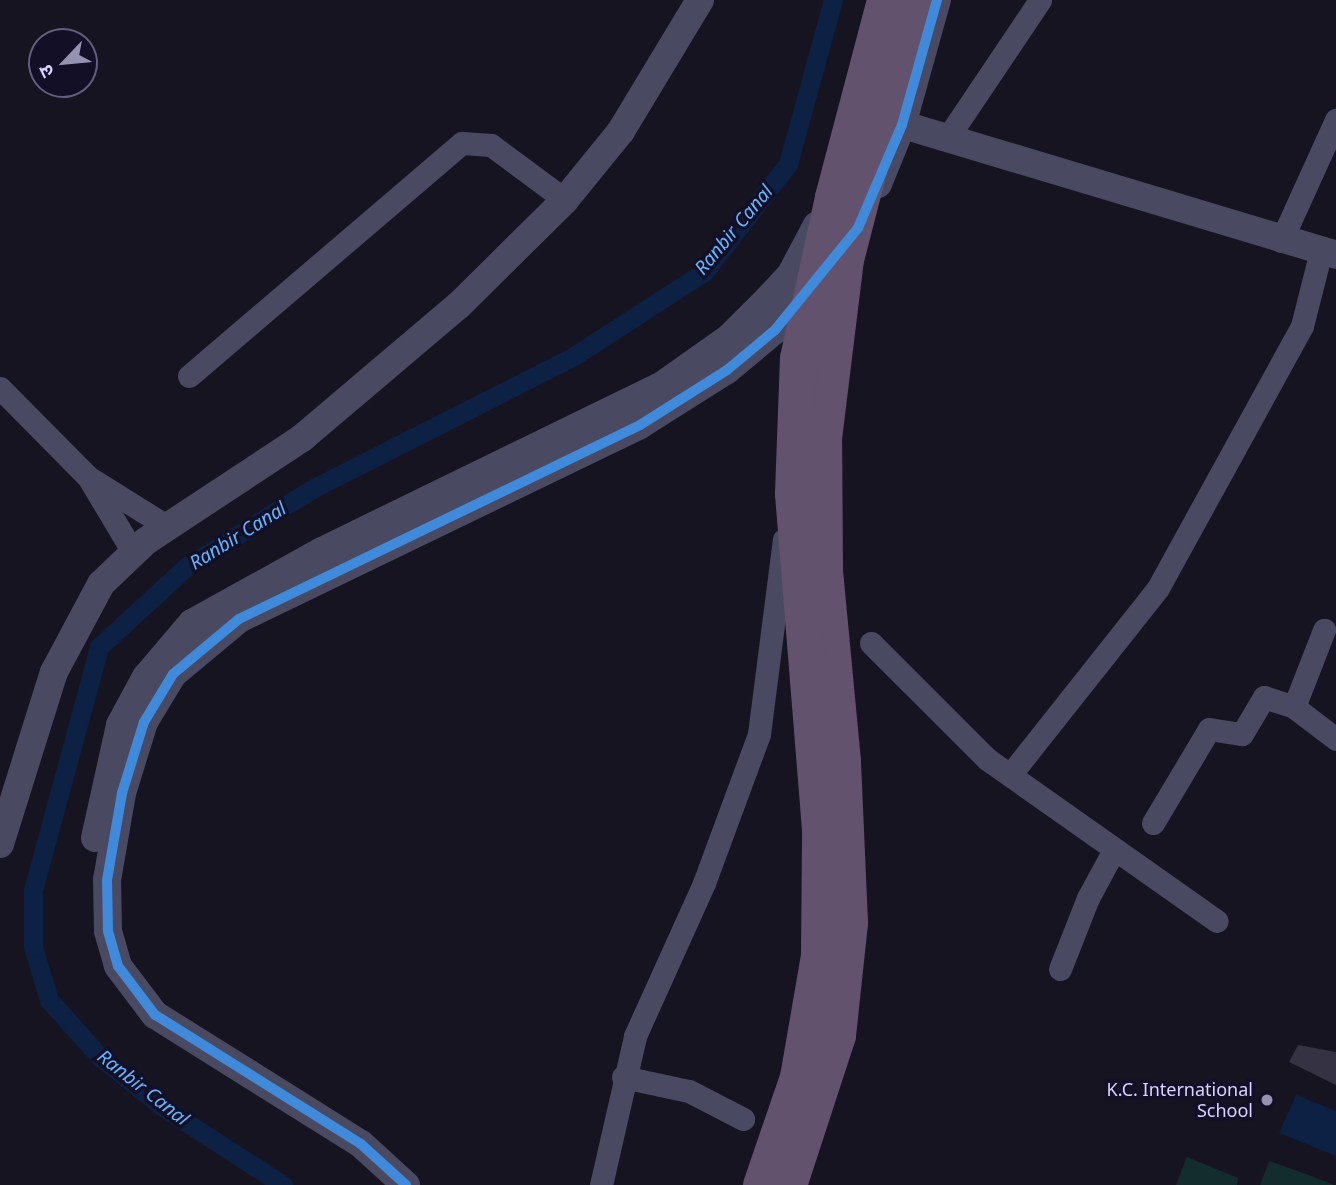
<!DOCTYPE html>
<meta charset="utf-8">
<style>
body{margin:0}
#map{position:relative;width:1336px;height:1185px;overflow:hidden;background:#161421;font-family:"Noto Sans","Noto Sans Devanagari",sans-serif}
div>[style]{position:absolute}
.green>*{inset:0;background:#132c2d}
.water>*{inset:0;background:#0d2144}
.canal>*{height:19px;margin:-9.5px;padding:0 9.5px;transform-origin:9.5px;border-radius:9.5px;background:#0d2144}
.building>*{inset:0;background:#343243}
.minor>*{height:23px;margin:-11.5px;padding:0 11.5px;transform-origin:11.5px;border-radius:11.5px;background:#4a4962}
.tertiary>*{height:28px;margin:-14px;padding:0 14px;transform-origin:14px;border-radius:14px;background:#4a4962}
.trunk>*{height:37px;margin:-18.5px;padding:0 18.5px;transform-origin:18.5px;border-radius:18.5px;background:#62526e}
.trunk-bridge>*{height:37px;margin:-18.5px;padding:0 18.5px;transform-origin:18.5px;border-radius:18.5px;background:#62526e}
.cycleway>*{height:10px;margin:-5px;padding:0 5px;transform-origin:5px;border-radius:5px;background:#408adc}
.dots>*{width:19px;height:19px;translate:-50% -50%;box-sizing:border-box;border:4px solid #130f26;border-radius:50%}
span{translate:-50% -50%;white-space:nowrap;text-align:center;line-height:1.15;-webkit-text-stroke:7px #130f26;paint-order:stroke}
.poi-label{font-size:18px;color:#d9d4ff}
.right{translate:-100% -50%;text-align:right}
.water-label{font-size:19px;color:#62b6ff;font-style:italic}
.north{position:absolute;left:28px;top:28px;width:70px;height:70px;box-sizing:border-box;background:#130f26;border:2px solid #625e7d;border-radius:50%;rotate:244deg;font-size:19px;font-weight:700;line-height:28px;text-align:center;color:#d9d4ff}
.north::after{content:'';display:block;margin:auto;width:24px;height:32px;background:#9591b1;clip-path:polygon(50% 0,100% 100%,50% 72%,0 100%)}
</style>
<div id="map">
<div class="green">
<div style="clip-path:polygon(1187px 1157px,1238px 1178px,1237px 1185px,1176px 1185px)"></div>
<div style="clip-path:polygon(1269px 1161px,1306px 1174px,1334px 1185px,1260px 1185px)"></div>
</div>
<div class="water">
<div style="clip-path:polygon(1296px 1095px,1336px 1111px,1336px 1156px,1279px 1133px)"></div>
</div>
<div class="canal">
<div style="left:283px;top:1185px;width:142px;rotate:-147.1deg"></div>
<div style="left:164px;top:1108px;width:82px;rotate:-141.4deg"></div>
<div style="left:100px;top:1057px;width:76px;rotate:-131.8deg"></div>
<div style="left:49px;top:1000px;width:55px;rotate:-106.8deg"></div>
<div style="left:33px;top:947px;width:57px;rotate:-90deg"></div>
<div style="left:33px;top:890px;width:252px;rotate:-74.8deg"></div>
<div style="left:99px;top:647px;width:120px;rotate:-42.6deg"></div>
<div style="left:187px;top:566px;width:149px;rotate:-31.6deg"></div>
<div style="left:314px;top:488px;width:292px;rotate:-26.9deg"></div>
<div style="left:574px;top:356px;width:155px;rotate:-32.9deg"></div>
<div style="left:704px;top:272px;width:137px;rotate:-52.1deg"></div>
<div style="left:788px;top:164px;width:170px;rotate:-74.7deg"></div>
</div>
<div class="building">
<div style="clip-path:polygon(1298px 1045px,1336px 1052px,1336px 1085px,1289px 1062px)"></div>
</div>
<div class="minor">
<div style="left:948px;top:137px;width:165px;rotate:-56.1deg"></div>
<div style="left:1281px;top:241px;width:133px;rotate:-65.6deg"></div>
<div style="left:189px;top:376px;width:359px;rotate:-40.5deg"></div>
<div style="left:462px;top:143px;width:29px;rotate:4deg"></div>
<div style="left:491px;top:145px;width:92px;rotate:36.6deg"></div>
<div style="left:0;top:388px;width:125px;rotate:45.3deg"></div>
<div style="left:88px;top:477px;width:94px;rotate:32deg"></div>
<div style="left:90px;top:480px;width:84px;rotate:59.2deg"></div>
<div style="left:871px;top:643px;width:164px;rotate:45deg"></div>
<div style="left:987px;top:759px;width:281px;rotate:35.2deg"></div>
<div style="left:1294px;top:707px;width:83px;rotate:-68.7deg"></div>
<div style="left:1010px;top:775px;width:238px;rotate:-51.6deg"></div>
<div style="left:1158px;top:588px;width:299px;rotate:-61.2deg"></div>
<div style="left:1302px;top:326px;width:77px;rotate:-75.8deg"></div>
<div style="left:1153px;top:823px;width:109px;rotate:-59.2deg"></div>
<div style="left:1209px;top:729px;width:33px;rotate:9deg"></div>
<div style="left:1242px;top:734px;width:43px;rotate:-59.3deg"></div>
<div style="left:1264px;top:697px;width:32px;rotate:18deg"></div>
<div style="left:1294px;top:707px;width:53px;rotate:37.3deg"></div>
<div style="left:1060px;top:969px;width:76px;rotate:-68.5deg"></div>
<div style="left:1088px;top:898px;width:55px;rotate:-61.6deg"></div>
<div style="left:623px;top:1077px;width:67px;rotate:12deg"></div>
<div style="left:689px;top:1091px;width:61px;rotate:27.4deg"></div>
<div style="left:601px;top:1185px;width:153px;rotate:-77.1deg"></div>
<div style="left:635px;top:1036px;width:168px;rotate:-65.7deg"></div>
<div style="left:704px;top:883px;width:159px;rotate:-69.7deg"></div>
<div style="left:759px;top:734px;width:196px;rotate:-82.7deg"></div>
</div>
<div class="tertiary">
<div style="left:887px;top:120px;width:469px;rotate:16.7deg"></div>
<div style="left:878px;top:184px;width:64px;rotate:-67.9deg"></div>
<div style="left:902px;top:125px;width:130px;rotate:-74.4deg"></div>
<div style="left:95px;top:838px;width:116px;rotate:-77.5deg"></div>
<div style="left:120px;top:725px;width:55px;rotate:-61.6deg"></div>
<div style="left:146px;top:677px;width:71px;rotate:-49.6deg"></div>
<div style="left:192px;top:623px;width:149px;rotate:-29deg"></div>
<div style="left:322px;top:551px;width:381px;rotate:-26deg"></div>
<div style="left:664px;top:384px;width:80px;rotate:-35.3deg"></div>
<div style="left:729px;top:338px;width:55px;rotate:-45deg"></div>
<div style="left:768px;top:299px;width:34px;rotate:-47deg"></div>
<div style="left:791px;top:274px;width:55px;rotate:-62deg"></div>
<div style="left:0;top:844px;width:180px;rotate:-72.6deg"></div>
<div style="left:54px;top:672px;width:100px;rotate:-61.9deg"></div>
<div style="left:101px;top:584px;width:62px;rotate:-43.7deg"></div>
<div style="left:146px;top:541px;width:187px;rotate:-33.4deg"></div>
<div style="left:302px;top:438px;width:206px;rotate:-40.3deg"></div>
<div style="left:459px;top:305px;width:149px;rotate:-44.7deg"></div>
<div style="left:565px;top:200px;width:89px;rotate:-50.9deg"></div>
<div style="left:621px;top:131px;width:153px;rotate:-58.9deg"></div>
<div style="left:406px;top:1185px;width:61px;rotate:-137.7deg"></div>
<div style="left:361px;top:1144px;width:243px;rotate:-147.9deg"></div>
<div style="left:155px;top:1015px;width:61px;rotate:-127.1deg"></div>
<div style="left:118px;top:966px;width:36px;rotate:-106deg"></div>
<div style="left:108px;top:931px;width:51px;rotate:-91.1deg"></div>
<div style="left:107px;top:880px;width:88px;rotate:-80.2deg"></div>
<div style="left:122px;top:793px;width:74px;rotate:-72.8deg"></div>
<div style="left:144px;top:722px;width:56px;rotate:-58.9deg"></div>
<div style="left:173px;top:674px;width:86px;rotate:-39.8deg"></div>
<div style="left:239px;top:619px;width:445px;rotate:-25.8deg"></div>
<div style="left:640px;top:425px;width:103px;rotate:-32.3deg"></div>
<div style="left:727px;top:370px;width:62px;rotate:-39.8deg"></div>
<div style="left:775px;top:330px;width:56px;rotate:-48.6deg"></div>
</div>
<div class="trunk">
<div style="left:788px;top:1185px;width:158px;rotate:-71.9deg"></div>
<div style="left:837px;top:1035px;width:114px;rotate:-83.9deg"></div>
<div style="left:849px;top:922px;width:161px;rotate:-92.5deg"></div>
<div style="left:842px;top:761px;width:193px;rotate:-95.4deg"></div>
<div style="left:824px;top:569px;width:131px;rotate:-90.4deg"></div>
<div style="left:823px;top:438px;width:180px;rotate:-83deg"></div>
</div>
<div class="trunk-bridge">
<div style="left:845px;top:259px;width:268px;rotate:-75.5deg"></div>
<div style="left:761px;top:1185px;width:114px;rotate:-71.1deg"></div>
<div style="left:798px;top:1077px;width:124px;rotate:-80.2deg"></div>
<div style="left:819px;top:955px;width:126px;rotate:-89.5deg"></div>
<div style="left:820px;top:829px;width:337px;rotate:-94.6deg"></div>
<div style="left:793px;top:493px;width:135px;rotate:-87.9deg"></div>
<div style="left:798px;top:358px;width:165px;rotate:-77.7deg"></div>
<div style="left:833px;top:197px;width:204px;rotate:-75.2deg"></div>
</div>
<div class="cycleway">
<div style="left:406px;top:1185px;width:61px;rotate:-137.7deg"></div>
<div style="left:361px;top:1144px;width:243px;rotate:-147.9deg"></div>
<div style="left:155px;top:1015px;width:61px;rotate:-127.1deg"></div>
<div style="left:118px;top:966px;width:36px;rotate:-106deg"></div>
<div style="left:108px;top:931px;width:51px;rotate:-91.1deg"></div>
<div style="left:107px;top:880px;width:88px;rotate:-80.2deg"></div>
<div style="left:122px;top:793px;width:74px;rotate:-72.8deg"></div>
<div style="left:144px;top:722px;width:56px;rotate:-58.9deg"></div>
<div style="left:173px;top:674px;width:86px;rotate:-39.8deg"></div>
<div style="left:239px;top:619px;width:445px;rotate:-25.8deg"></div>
<div style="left:640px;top:425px;width:103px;rotate:-32.3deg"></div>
<div style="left:727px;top:370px;width:62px;rotate:-39.8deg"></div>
<div style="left:775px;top:330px;width:132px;rotate:-50.9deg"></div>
<div style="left:858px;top:228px;width:112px;rotate:-66.9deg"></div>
<div style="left:902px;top:125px;width:130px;rotate:-74.4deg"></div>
</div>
<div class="dots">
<div style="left:1267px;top:1100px;background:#9591b1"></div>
</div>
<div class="poi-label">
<span class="right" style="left:1253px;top:1100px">K.C. International<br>School</span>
</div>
<div class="water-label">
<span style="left:734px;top:230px;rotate:-50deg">Ranbir Canal</span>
<span style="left:238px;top:536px;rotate:-32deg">Ranbir Canal</span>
<span style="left:143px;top:1088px;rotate:38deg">Ranbir Canal</span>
</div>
<div class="north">उ</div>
</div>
